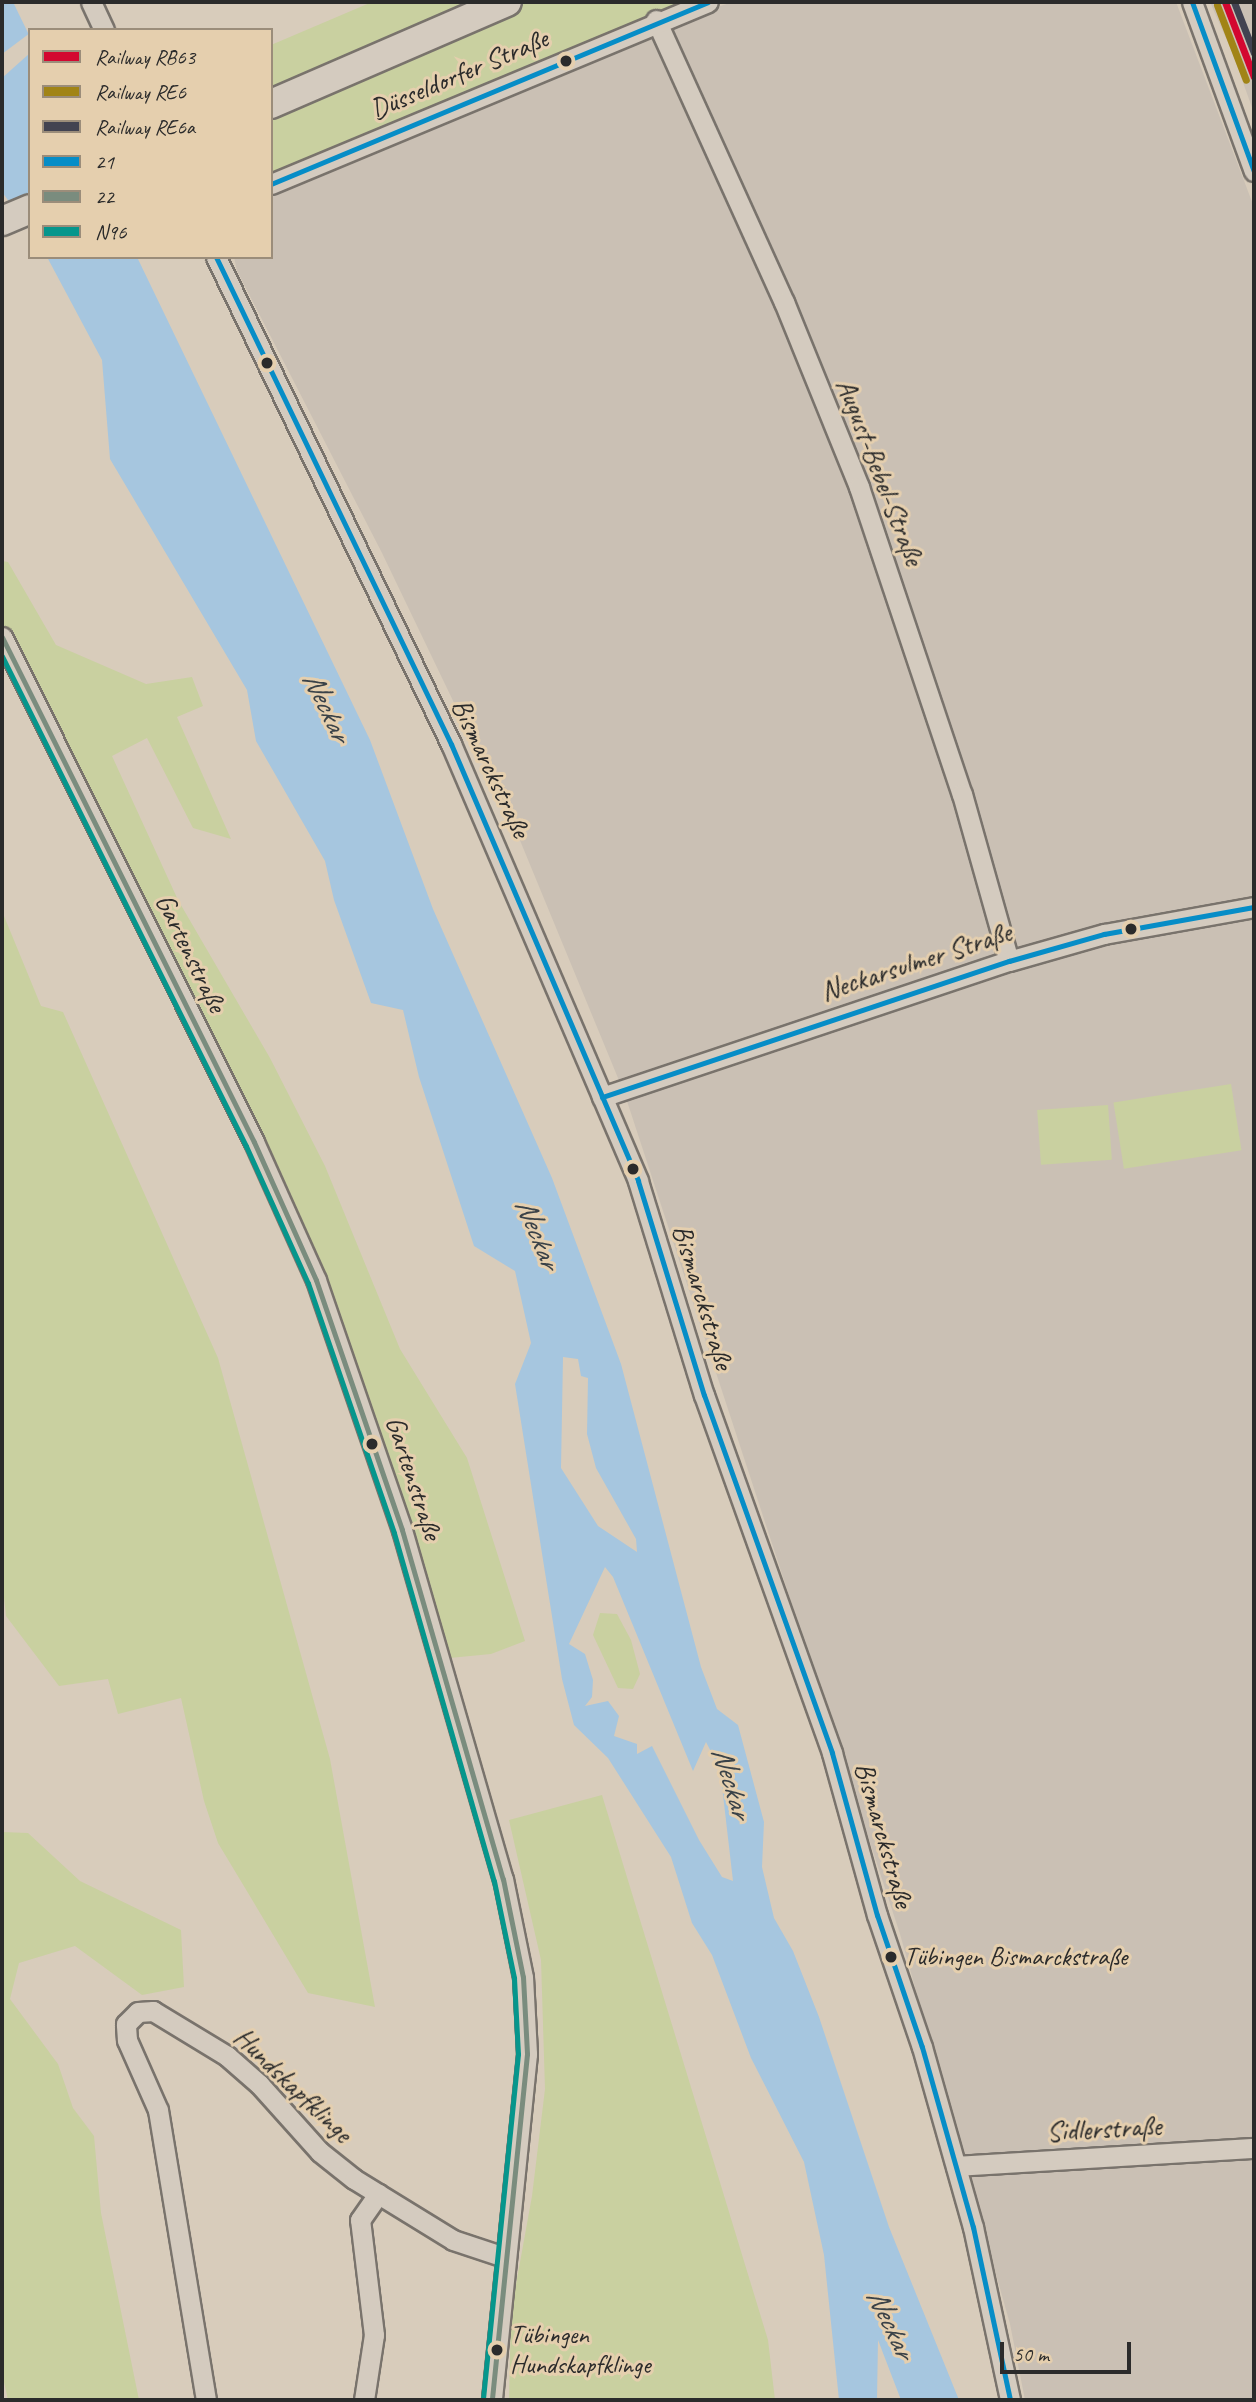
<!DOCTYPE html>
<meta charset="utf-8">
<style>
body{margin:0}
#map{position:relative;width:1256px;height:2402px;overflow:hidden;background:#d8ccbb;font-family:Caveat,sans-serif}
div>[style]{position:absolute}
.built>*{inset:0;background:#cac0b4}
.green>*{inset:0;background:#c9d0a0;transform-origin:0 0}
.water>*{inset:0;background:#a6c6df}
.pier>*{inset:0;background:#d8ccbb}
.roads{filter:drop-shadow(2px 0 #79736c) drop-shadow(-2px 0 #79736c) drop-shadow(0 2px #79736c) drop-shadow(0 -2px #79736c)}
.minor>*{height:19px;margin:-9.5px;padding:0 9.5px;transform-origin:9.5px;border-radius:9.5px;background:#d4cbbf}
.secondary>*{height:28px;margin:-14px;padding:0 14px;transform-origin:14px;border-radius:14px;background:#d4cbbf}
.bus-1>*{height:5px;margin:-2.5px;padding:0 2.5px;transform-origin:2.5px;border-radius:2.5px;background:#068dc7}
.bus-2>*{height:5px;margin:-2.5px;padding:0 2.5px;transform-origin:2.5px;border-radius:2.5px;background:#7a8c7e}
.bus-3>*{height:5px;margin:-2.5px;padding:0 2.5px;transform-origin:2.5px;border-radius:2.5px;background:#06968c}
.rail-1>*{height:7px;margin:-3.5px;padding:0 3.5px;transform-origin:3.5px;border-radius:3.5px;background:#d30730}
.rail-2>*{height:7px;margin:-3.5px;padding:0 3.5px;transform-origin:3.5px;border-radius:3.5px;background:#a18416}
.rail-3>*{height:7px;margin:-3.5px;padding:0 3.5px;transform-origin:3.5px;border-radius:3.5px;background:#424351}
.dots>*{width:19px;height:19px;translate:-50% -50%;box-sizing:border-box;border:4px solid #e5cfae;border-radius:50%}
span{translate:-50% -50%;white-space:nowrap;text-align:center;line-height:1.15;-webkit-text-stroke:6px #e5cfae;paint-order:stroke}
.bus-label{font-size:26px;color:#2b2b2b}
.left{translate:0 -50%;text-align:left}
.street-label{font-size:28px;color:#2b2b2b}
.water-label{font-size:30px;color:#3a4248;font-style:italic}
.frame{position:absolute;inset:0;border:4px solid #2b2b2b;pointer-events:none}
.legend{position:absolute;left:28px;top:28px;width:245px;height:231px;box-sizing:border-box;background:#e5cfae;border:2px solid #9b8d7a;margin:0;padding:9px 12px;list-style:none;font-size:21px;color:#2b2b2b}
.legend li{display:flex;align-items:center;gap:14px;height:35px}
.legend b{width:35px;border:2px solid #9b8d7a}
.scale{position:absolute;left:1000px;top:2342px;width:131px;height:32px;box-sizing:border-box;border:4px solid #2b2b2b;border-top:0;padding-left:9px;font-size:21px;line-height:24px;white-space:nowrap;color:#2b2b2b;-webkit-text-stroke:5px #e5cfae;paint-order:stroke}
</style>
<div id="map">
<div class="built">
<div style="clip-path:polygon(733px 2px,1176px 2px,1254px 207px,1254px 2400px,1025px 2400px,1010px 2324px,900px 1934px,625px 1095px,519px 838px,382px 553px,237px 271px,234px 257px,271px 257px,271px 189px,685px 17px)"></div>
<div style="clip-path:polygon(1210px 2px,1254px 2px,1254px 113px,1232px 52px)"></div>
</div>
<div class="green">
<div style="clip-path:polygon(372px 2px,683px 2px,271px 175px,271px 45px)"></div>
<div style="clip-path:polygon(2px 561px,8px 562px,56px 645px,146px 684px,192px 677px,203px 706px,177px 717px,231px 839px,193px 828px,147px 738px,112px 756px,178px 900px,270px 1058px,325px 1166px,400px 1349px,467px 1458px,525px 1641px,491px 1654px,439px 1659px,335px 1328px,2px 637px)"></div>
<div style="clip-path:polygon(4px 916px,41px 1006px,63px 1012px,218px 1358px,330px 1759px,375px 2007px,308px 1993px,218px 1843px,204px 1801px,181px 1698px,118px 1714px,108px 1679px,59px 1686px,6px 1616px,2px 1579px)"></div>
<div style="left:1231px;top:1084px;width:67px;height:119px;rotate:81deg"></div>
<div style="left:1108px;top:1105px;width:55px;height:71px;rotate:86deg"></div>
<div style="clip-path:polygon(600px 1613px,617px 1614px,631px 1640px,640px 1674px,633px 1689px,618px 1688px,593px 1635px)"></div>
<div style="clip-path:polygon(602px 1795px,768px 2340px,775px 2400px,509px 2400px,511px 2312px,532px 2196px,545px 2089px,541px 1960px,509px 1820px)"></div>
<div style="clip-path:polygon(2px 1832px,28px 1833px,80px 1881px,181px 1930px,184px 1987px,142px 1995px,75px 1946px,19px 1963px,10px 1999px,58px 2064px,73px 2108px,94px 2136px,101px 2213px,139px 2400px,8px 2400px,2px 2373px)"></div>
</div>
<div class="water">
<div style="clip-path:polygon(2px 2px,13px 2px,30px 37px,30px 230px,2px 192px)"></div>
<div style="clip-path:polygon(evenodd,47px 257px,137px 257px,370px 740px,433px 909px,552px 1178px,621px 1364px,701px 1667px,717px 1709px,738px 1725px,764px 1822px,762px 1867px,774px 1918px,793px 1951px,819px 2017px,889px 2227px,959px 2400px,901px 2400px,878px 2340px,877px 2400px,839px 2400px,824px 2255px,804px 2162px,751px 2058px,712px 1955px,692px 1923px,671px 1857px,608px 1758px,574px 1725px,562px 1679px,515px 1384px,531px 1343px,515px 1271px,474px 1246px,419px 1077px,403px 1010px,371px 1003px,334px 900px,325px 861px,256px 741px,247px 690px,110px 459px,102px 360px,47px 257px,563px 1357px,578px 1359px,581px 1376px,588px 1378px,587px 1434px,596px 1468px,636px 1539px,637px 1552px,598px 1526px,561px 1468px,563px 1357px,47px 257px,605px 1567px,613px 1577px,693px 1771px,706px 1742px,720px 1769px,733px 1881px,722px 1877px,699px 1840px,652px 1746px,637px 1754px,637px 1744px,614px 1736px,619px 1716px,608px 1701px,585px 1706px,592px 1697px,593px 1680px,585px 1654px,569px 1644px,605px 1567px)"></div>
</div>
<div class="pier">
<div style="clip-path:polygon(30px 33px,30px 53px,2px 78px,2px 54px)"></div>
</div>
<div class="roads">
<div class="minor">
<div style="left:91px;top:2px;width:31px;rotate:65deg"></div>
<div style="left:1192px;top:2px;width:180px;rotate:69.9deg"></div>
<div style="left:656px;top:20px;width:310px;rotate:65.6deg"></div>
<div style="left:784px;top:302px;width:200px;rotate:67.9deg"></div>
<div style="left:859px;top:487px;width:324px;rotate:71.5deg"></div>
<div style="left:962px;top:794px;width:173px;rotate:74.3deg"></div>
<div style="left:271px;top:184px;width:473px;rotate:-22.6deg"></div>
<div style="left:216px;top:257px;width:541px;rotate:64.24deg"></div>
<div style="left:451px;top:744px;width:475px;rotate:66.8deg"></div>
<div style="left:638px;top:1181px;width:224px;rotate:72.9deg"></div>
<div style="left:704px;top:1395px;width:380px;rotate:70.3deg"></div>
<div style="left:832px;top:1753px;width:168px;rotate:74.5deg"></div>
<div style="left:877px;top:1915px;width:139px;rotate:71.2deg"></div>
<div style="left:922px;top:2047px;width:187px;rotate:74.2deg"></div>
<div style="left:973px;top:2227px;width:177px;rotate:77.9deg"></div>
<div style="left:2px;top:637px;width:564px;rotate:63.48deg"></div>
<div style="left:254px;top:1142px;width:151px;rotate:65.8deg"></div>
<div style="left:316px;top:1280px;width:264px;rotate:71deg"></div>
<div style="left:402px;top:1530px;width:363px;rotate:73.9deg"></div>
<div style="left:503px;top:1879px;width:100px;rotate:78.5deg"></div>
<div style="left:523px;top:1977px;width:77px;rotate:87deg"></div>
<div style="left:527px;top:2054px;width:348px;rotate:95.8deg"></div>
<div style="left:602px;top:1097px;width:429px;rotate:-18.5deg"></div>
<div style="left:1009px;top:961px;width:99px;rotate:-15.9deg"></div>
<div style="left:1104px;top:934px;width:152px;rotate:-10.2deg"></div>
<div style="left:956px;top:2166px;width:299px;rotate:-3.5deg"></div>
<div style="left:206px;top:2400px;width:294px;rotate:-99.4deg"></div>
<div style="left:158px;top:2110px;width:77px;rotate:-113.9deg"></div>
<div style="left:127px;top:2040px;width:16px;rotate:-94deg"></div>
<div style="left:126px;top:2024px;width:17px;rotate:-45deg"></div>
<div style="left:138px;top:2012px;width:15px;rotate:-4deg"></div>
<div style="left:153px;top:2011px;width:87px;rotate:31.3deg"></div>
<div style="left:227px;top:2056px;width:43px;rotate:41.2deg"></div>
<div style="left:259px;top:2084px;width:91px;rotate:48.1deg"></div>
<div style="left:320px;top:2152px;width:43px;rotate:38.5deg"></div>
<div style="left:354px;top:2179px;width:116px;rotate:31.6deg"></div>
<div style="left:453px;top:2240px;width:54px;rotate:18.4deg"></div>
<div style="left:364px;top:2400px;width:66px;rotate:-81.3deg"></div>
<div style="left:374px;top:2335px;width:116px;rotate:-96.9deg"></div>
<div style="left:360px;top:2220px;width:32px;rotate:-55deg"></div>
</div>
<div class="secondary">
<div style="left:271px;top:104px;width:257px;rotate:-23.4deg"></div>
<div style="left:2px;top:221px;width:30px;rotate:-23deg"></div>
</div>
</div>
<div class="bus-1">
<div style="left:1192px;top:2px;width:180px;rotate:69.9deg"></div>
<div style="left:271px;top:184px;width:473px;rotate:-22.6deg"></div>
<div style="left:216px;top:257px;width:541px;rotate:64.24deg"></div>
<div style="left:451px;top:744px;width:475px;rotate:66.8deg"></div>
<div style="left:638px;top:1181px;width:224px;rotate:72.9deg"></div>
<div style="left:704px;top:1395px;width:380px;rotate:70.3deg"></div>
<div style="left:832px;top:1753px;width:168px;rotate:74.5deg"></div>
<div style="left:877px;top:1915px;width:139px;rotate:71.2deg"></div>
<div style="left:922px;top:2047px;width:187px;rotate:74.2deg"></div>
<div style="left:973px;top:2227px;width:177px;rotate:77.9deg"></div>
<div style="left:602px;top:1097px;width:429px;rotate:-18.5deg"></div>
<div style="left:1009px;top:961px;width:99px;rotate:-15.9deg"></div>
<div style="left:1104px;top:934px;width:152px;rotate:-10.2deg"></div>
</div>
<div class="bus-2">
<div style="left:2px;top:637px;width:564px;rotate:63.48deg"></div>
<div style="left:254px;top:1142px;width:151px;rotate:65.8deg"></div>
<div style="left:316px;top:1280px;width:264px;rotate:71deg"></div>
<div style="left:402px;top:1530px;width:363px;rotate:73.9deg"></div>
<div style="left:503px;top:1879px;width:100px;rotate:78.5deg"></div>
<div style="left:523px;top:1977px;width:77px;rotate:87deg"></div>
<div style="left:527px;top:2054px;width:348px;rotate:95.8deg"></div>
</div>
<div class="bus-3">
<div style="left:2px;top:656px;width:547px;rotate:63.53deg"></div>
<div style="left:246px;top:1146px;width:150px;rotate:65.7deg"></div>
<div style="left:308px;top:1283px;width:264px;rotate:71deg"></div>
<div style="left:394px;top:1533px;width:362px;rotate:74deg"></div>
<div style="left:494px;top:1881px;width:99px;rotate:78.3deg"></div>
<div style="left:514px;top:1978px;width:76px;rotate:87deg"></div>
<div style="left:518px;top:2054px;width:347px;rotate:95.8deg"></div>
</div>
<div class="rail-1">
<div style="left:1225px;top:2px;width:80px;rotate:68.9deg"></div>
</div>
<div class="rail-2">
<div style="left:1217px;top:5px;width:80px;rotate:68.9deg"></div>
</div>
<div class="rail-3">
<div style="left:1234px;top:2px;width:55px;rotate:68.6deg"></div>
</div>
<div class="dots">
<div style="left:566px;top:61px;background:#2b2b2b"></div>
<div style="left:267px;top:363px;background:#2b2b2b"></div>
<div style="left:1131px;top:929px;background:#2b2b2b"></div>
<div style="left:633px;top:1169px;background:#2b2b2b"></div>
<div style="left:372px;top:1444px;background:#2b2b2b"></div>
<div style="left:891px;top:1957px;background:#2b2b2b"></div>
<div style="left:497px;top:2350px;background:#2b2b2b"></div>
</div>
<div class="bus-label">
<span class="left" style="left:904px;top:1957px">Tübingen Bismarckstraße</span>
<span class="left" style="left:510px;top:2350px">Tübingen<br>Hundskapfklinge</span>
</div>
<div class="street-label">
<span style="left:459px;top:74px;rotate:-23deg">Düsseldorfer Straße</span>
<span style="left:880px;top:472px;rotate:69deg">August-Bebel-Straße</span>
<span style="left:491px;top:768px;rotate:65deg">Bismarckstraße</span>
<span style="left:191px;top:953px;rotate:64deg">Gartenstraße</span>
<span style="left:916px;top:962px;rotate:-18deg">Neckarsulmer Straße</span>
<span style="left:703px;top:1297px;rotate:73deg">Bismarckstraße</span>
<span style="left:414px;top:1478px;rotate:72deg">Gartenstraße</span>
<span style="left:884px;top:1835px;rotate:74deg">Bismarckstraße</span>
<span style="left:293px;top:2085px;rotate:44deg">Hundskapfklinge</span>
<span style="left:1104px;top:2129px;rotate:-3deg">Sidlerstraße</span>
</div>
<div class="water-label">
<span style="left:327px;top:706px;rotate:65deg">Neckar</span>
<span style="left:538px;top:1233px;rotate:68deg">Neckar</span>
<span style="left:732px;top:1782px;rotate:73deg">Neckar</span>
<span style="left:891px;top:2323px;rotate:65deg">Neckar</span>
</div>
<div class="frame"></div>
<ul class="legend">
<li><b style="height:9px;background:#d30730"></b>Railway RB63</li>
<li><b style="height:9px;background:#a18416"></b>Railway RE6</li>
<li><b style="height:9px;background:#424351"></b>Railway RE6a</li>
<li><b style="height:9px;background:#068dc7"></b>21</li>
<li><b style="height:9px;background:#7a8c7e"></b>22</li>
<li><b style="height:9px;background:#06968c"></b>N96</li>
</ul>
<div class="scale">50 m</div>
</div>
